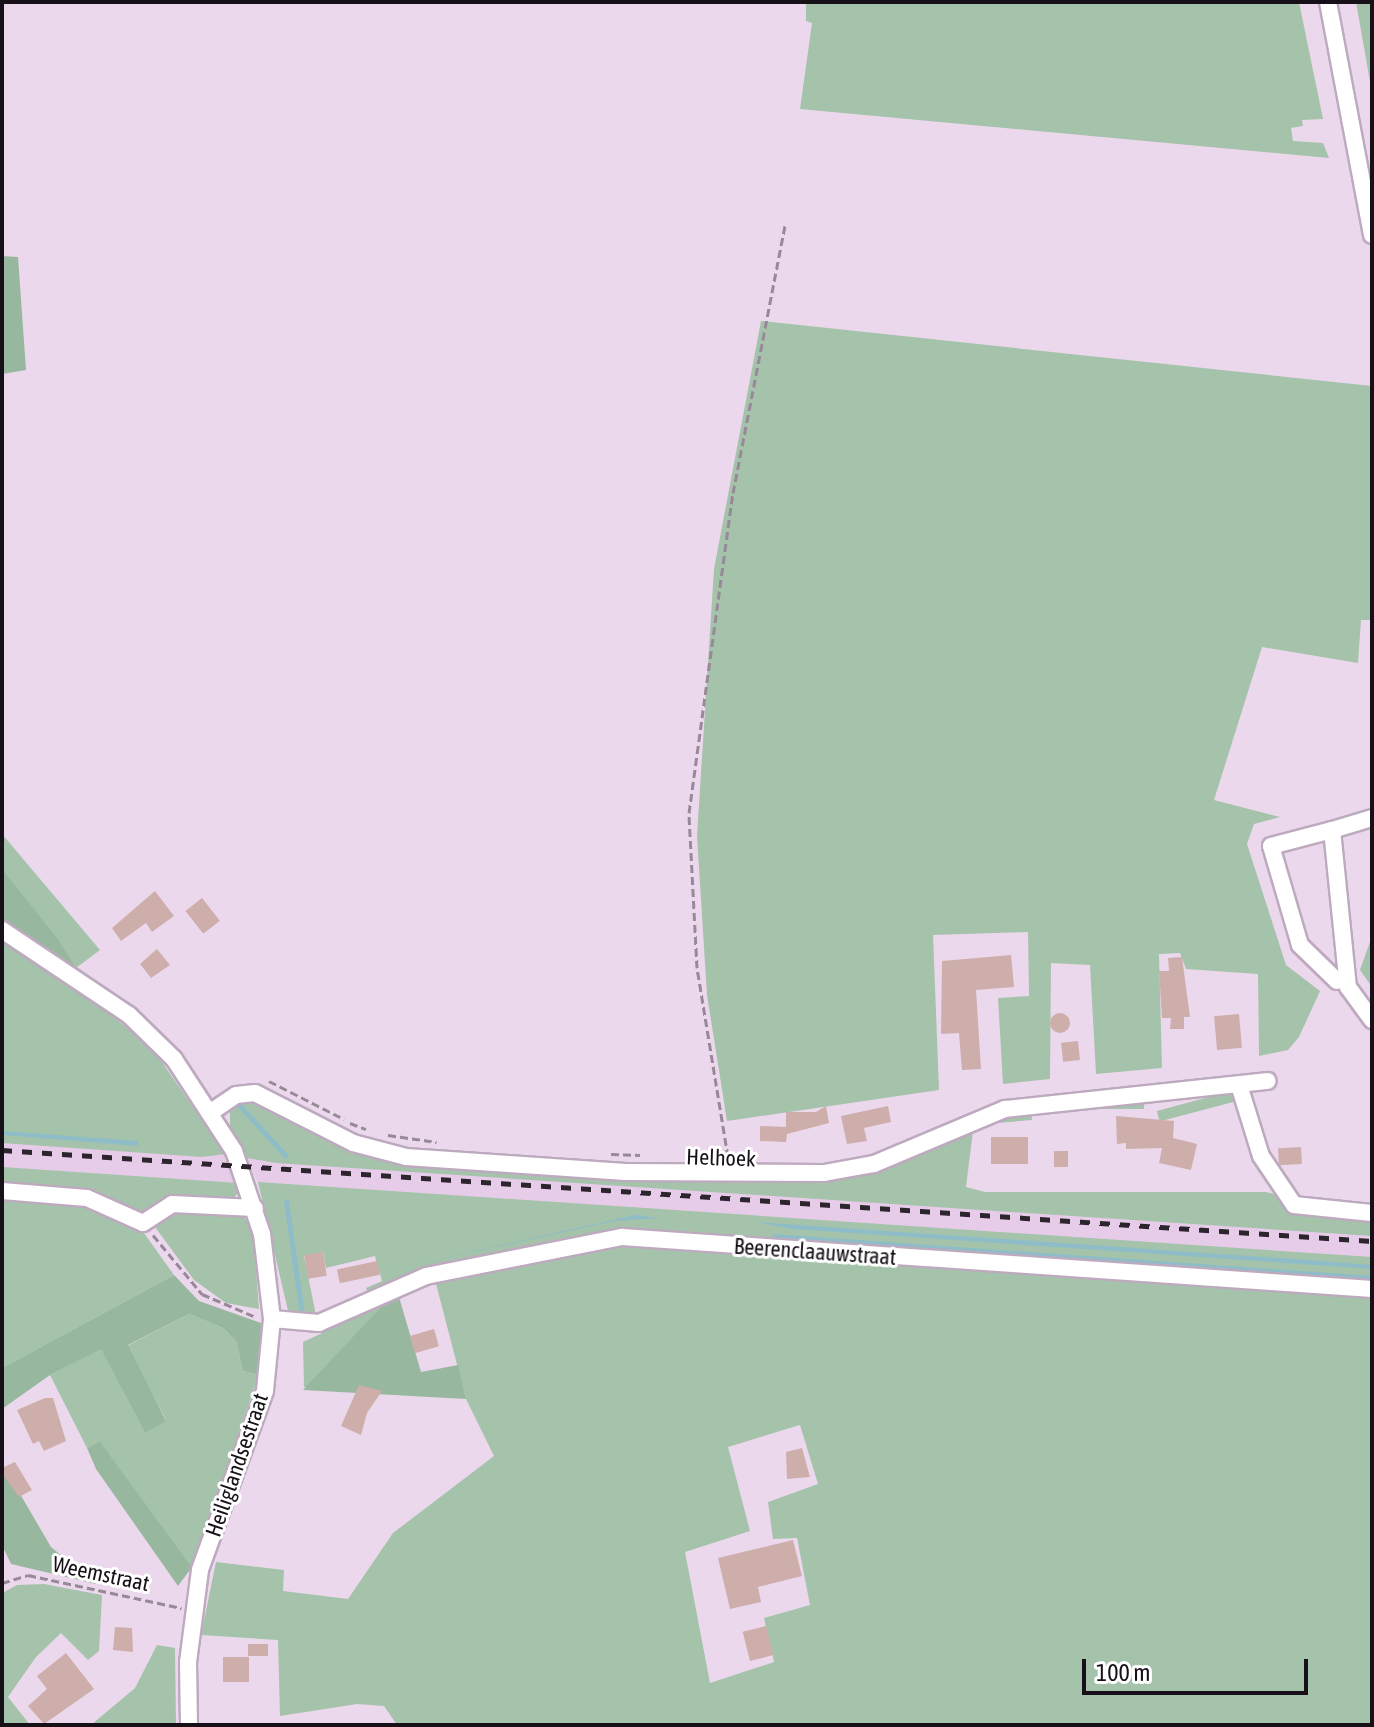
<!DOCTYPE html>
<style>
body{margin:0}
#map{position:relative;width:1374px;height:1727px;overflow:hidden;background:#ecd8ed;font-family:"Asap Condensed",sans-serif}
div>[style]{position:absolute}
.built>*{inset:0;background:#e6cce8}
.green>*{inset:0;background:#a4c3aa;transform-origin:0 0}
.forest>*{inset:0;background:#97b89e}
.water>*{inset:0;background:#8ebdc8;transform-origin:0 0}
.stream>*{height:5px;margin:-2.5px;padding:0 2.5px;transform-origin:2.5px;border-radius:2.5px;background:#8ebdc8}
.building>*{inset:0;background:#cdaeaa;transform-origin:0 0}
.round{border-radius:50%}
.path>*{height:3px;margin-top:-1.5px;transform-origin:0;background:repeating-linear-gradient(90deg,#978998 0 8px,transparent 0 12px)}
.roads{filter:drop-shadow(2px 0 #bdaabf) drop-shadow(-2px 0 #bdaabf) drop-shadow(0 2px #bdaabf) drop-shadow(0 -2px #bdaabf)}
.minor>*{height:16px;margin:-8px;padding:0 8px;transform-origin:8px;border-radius:8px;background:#fff}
.rail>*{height:5px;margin-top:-2.5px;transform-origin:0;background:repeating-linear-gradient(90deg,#2d252e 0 10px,transparent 0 20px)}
span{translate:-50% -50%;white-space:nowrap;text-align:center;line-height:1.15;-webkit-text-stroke:6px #fff;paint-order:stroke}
.street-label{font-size:22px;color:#171018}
.frame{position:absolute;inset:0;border:4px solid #171018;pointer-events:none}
.scale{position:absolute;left:1082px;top:1659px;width:226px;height:36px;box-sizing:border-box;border:4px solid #171018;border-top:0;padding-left:10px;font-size:24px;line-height:28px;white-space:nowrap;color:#171018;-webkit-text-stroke:6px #fff;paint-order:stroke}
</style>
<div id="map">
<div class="built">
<div style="clip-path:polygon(2px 955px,225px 1154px,237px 1188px,2px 1184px)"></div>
<div style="clip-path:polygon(244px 1153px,985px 1192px,1266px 1192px,1372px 1220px,1372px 1272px,260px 1188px)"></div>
</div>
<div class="green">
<div style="clip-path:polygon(806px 2px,1299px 2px,1323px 119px,1302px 120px,1303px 126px,1291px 128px,1293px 141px,1323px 143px,1329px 158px,800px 109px,812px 23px,806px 21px)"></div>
<div style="clip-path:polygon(1356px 2px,1372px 2px,1372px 93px)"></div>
<div style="clip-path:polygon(761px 321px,1372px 386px,1372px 620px,1361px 620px,1358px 663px,1262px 647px,1214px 800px,1280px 817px,1254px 824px,1247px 844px,1286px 965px,1320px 991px,1299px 1037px,1288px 1050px,1259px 1056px,1258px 974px,1186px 969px,1180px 953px,1159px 954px,1162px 1068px,1096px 1074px,1090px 965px,1051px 963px,1050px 1079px,1003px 1084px,998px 998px,1029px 996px,1028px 932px,933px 935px,939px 1090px,727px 1121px,707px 995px,697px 836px,714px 569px)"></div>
<div style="clip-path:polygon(2px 834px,100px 950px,76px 968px,2px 869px)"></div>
<div style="clip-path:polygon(1372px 936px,1372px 987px,1360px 970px)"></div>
<div style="clip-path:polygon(2px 940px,94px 1001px,153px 1049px,225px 1154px,202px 1157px,2px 1143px)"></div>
<div style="left:1235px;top:1090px;width:11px;height:81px;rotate:75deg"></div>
<div style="clip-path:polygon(257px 1100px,351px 1149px,809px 1179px,983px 1122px,1031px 1110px,1032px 1120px,985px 1124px,973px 1131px,966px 1187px,985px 1192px,1266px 1192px,1372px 1220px,1372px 1236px,276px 1163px,247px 1158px,230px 1128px,230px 1107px)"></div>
<div style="left:1144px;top:1100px;width:9px;height:103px;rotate:90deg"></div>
<div style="clip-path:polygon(2px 1167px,238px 1183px,241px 1190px,230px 1202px,165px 1200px,138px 1213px,2px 1187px)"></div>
<div style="clip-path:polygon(258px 1182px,1372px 1257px,1372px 1284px,616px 1232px,425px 1271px,369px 1294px,366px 1288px,382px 1281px,375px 1256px,326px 1268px,323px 1252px,304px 1256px,316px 1315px,289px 1315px)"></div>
<div style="clip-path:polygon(2px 1196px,76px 1201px,139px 1226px,174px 1275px,2px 1368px)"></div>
<div style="clip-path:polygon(168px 1211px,243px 1216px,253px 1229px,259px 1309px,226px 1303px,194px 1280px,155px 1227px)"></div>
<div style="clip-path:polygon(evenodd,620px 1242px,1372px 1294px,1372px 1725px,397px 1725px,384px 1706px,357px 1704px,280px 1716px,278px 1640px,201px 1635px,216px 1562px,284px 1570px,283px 1591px,348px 1599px,393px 1533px,494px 1456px,466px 1399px,436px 1284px,620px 1242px,800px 1425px,818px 1484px,768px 1502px,773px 1539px,797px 1538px,810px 1605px,764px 1618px,774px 1662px,710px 1683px,685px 1552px,750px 1531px,728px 1447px,800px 1425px)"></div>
<div style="clip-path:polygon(384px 1304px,311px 1387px,304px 1387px,303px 1342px)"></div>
<div style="clip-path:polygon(189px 1314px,223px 1328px,236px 1341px,243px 1371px,259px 1375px,192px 1567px,100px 1443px,87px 1448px,50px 1375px,101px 1348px,145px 1433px,166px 1420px,127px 1346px)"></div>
<div style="clip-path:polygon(44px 1584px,102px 1595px,99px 1651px,88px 1660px,61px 1633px,36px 1657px,8px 1697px,30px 1725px,2px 1725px,2px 1593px,17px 1585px)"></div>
<div style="clip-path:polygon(157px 1645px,175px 1648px,176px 1724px,91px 1725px,135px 1688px)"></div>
</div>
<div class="forest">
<div style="clip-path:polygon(2px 256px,18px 257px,26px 370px,2px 374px)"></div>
<div style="clip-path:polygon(2px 869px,57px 938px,76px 968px,2px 920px)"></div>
<div style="clip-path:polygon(174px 1275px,199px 1301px,261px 1323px,259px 1375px,243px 1371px,236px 1341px,223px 1328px,189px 1314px,128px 1345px,166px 1421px,145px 1433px,101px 1349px,50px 1375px,2px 1409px,2px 1368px)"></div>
<div style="clip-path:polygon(399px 1297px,421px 1372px,458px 1365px,466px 1399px,303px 1390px,384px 1304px)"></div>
<div style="clip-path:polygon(100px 1442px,192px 1567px,178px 1586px,96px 1469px,87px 1448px)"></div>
<div style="clip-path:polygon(2px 1463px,51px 1547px,96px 1584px,11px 1564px,2px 1545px)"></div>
</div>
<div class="water">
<div style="clip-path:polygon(2px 1131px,138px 1141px,138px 1146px,2px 1135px)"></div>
<div style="clip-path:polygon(635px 1215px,660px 1218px,614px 1221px,388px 1271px)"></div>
<div style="clip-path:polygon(756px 1222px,1309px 1260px,1372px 1265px,1372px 1269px,792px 1229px)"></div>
<div style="left:773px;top:1234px;width:600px;height:4px;rotate:4deg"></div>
</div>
<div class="stream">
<div style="left:240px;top:1106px;width:67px;rotate:47.4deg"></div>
<div style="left:286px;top:1201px;width:108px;rotate:82deg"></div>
</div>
<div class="building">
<div style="clip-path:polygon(155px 891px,174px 916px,152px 932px,146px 923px,121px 941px,112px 928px)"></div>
<div style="left:202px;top:898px;width:29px;height:21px;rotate:52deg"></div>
<div style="clip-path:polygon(157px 949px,170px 965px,151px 978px,140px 964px)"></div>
<div style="clip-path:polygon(1011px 955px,1014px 987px,976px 990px,981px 1069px,962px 1070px,959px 1033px,941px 1034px,942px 961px)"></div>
<div style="clip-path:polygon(1182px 957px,1190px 1017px,1184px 1017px,1184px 1029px,1170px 1029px,1171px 1018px,1162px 1018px,1159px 971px,1169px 971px,1168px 958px)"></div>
<div class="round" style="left:1050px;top:1013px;width:20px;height:20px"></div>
<div style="left:1239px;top:1014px;width:34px;height:25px;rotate:85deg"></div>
<div style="left:1078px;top:1041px;width:19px;height:17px;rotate:84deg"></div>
<div style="clip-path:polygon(826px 1106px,829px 1123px,787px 1134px,786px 1142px,760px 1141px,760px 1126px,786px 1127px,786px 1112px,816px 1112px)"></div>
<div style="clip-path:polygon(888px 1106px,891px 1122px,864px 1128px,867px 1141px,847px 1144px,841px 1116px)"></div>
<div style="clip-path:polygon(1116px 1116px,1174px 1121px,1173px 1138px,1197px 1144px,1191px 1170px,1159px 1163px,1162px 1148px,1126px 1149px,1126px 1143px,1117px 1144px)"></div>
<div style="left:1028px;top:1137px;width:27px;height:37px;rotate:90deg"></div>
<div style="left:1301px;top:1147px;width:17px;height:23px;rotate:87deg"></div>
<div style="left:1068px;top:1151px;width:16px;height:14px;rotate:90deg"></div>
<div style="left:323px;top:1252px;width:24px;height:19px;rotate:81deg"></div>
<div style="left:377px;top:1261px;width:14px;height:41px;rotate:78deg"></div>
<div style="left:434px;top:1329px;width:18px;height:25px;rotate:74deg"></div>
<div style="clip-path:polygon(359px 1385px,382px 1391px,367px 1413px,361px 1435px,341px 1426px)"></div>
<div style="clip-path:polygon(45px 1398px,53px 1398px,66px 1441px,44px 1451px,39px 1441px,33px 1444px,17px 1410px)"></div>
<div style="clip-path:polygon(802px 1448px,810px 1477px,787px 1479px,786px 1452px)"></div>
<div style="clip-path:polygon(15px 1462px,32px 1490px,19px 1497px,3px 1475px,4px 1467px)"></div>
<div style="clip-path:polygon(793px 1540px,802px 1576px,758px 1587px,761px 1602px,730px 1609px,718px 1558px)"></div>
<div style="left:766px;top:1626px;width:30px;height:24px;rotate:76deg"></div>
<div style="clip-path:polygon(115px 1627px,132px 1628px,133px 1652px,113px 1650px)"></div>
<div style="left:248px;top:1644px;width:20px;height:12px"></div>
<div style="clip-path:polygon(66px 1653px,94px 1689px,44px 1724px,28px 1706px,47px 1689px,37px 1676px)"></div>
<div style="left:223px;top:1657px;width:26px;height:25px"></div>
</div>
<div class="path">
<div style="left:269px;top:1081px;width:84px;rotate:26.9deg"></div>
<div style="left:350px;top:1123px;width:17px;rotate:21deg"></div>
<div style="left:388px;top:1135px;width:49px;rotate:8.3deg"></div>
<div style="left:611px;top:1154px;width:29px;rotate:2deg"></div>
<div style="left:728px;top:1157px;width:192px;rotate:-99.3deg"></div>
<div style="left:697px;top:968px;width:155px;rotate:-93deg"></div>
<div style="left:689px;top:813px;width:323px;rotate:-82.2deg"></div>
<div style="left:733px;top:493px;width:273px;rotate:-79deg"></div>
<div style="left:153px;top:1235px;width:77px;rotate:50.3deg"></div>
<div style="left:202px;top:1294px;width:59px;rotate:23.1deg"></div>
<div style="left:2px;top:1583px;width:27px;rotate:-17deg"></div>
<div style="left:28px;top:1575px;width:157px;rotate:12.1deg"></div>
</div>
<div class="roads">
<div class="minor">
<div style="left:1328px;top:2px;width:237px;rotate:79.3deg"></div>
<div style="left:1332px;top:830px;width:42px;rotate:-16.7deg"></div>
<div style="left:2px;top:930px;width:153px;rotate:33.8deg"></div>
<div style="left:129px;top:1015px;width:63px;rotate:44.4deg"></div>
<div style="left:174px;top:1059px;width:110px;rotate:56.9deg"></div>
<div style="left:234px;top:1151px;width:88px;rotate:71.4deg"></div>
<div style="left:262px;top:1234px;width:86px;rotate:83.3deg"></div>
<div style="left:272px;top:1319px;width:72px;rotate:95.6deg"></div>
<div style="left:265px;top:1391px;width:190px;rotate:110deg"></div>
<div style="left:200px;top:1570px;width:93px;rotate:97.4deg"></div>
<div style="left:188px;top:1662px;width:63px;rotate:89.1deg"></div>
<div style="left:1337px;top:981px;width:52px;rotate:-135.8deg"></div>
<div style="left:1300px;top:945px;width:103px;rotate:-106.3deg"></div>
<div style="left:1271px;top:846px;width:63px;rotate:-14.7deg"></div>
<div style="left:1332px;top:830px;width:158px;rotate:84.2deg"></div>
<div style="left:1348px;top:987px;width:41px;rotate:54deg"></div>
<div style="left:1239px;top:1085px;width:74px;rotate:72.8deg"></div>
<div style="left:1261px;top:1156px;width:59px;rotate:56deg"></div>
<div style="left:1294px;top:1205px;width:78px;rotate:5.9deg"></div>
<div style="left:211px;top:1112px;width:30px;rotate:-34deg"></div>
<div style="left:236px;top:1095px;width:19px;rotate:-6deg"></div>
<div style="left:255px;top:1093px;width:110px;rotate:27deg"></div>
<div style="left:353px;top:1143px;width:55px;rotate:14.8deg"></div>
<div style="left:406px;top:1157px;width:220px;rotate:3.9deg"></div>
<div style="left:625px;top:1172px;width:199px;rotate:0.3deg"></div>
<div style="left:824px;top:1173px;width:51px;rotate:-10.2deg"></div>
<div style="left:874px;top:1164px;width:142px;rotate:-22.8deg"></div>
<div style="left:1005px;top:1109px;width:264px;rotate:-6.1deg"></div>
<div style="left:2px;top:1191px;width:85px;rotate:4.7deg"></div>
<div style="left:87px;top:1198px;width:61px;rotate:24.1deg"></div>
<div style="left:143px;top:1223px;width:35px;rotate:-33deg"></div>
<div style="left:172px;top:1204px;width:83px;rotate:2.8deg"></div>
<div style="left:272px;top:1319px;width:47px;rotate:4.9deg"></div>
<div style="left:319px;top:1323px;width:117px;rotate:-23.7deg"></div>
<div style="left:426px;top:1276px;width:200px;rotate:-11.3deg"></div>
<div style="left:622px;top:1237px;width:752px;rotate:3.97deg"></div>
</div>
</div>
<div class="rail">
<div style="left:2px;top:1150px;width:1373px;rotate:3.8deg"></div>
</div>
<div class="street-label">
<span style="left:721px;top:1158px;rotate:2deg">Helhoek</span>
<span style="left:815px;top:1252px;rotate:4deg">Beerenclaauwstraat</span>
<span style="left:237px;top:1465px;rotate:-71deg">Heiliglandsestraat</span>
<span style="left:101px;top:1574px;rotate:12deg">Weemstraat</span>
</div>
<div class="frame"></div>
<div class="scale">100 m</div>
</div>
